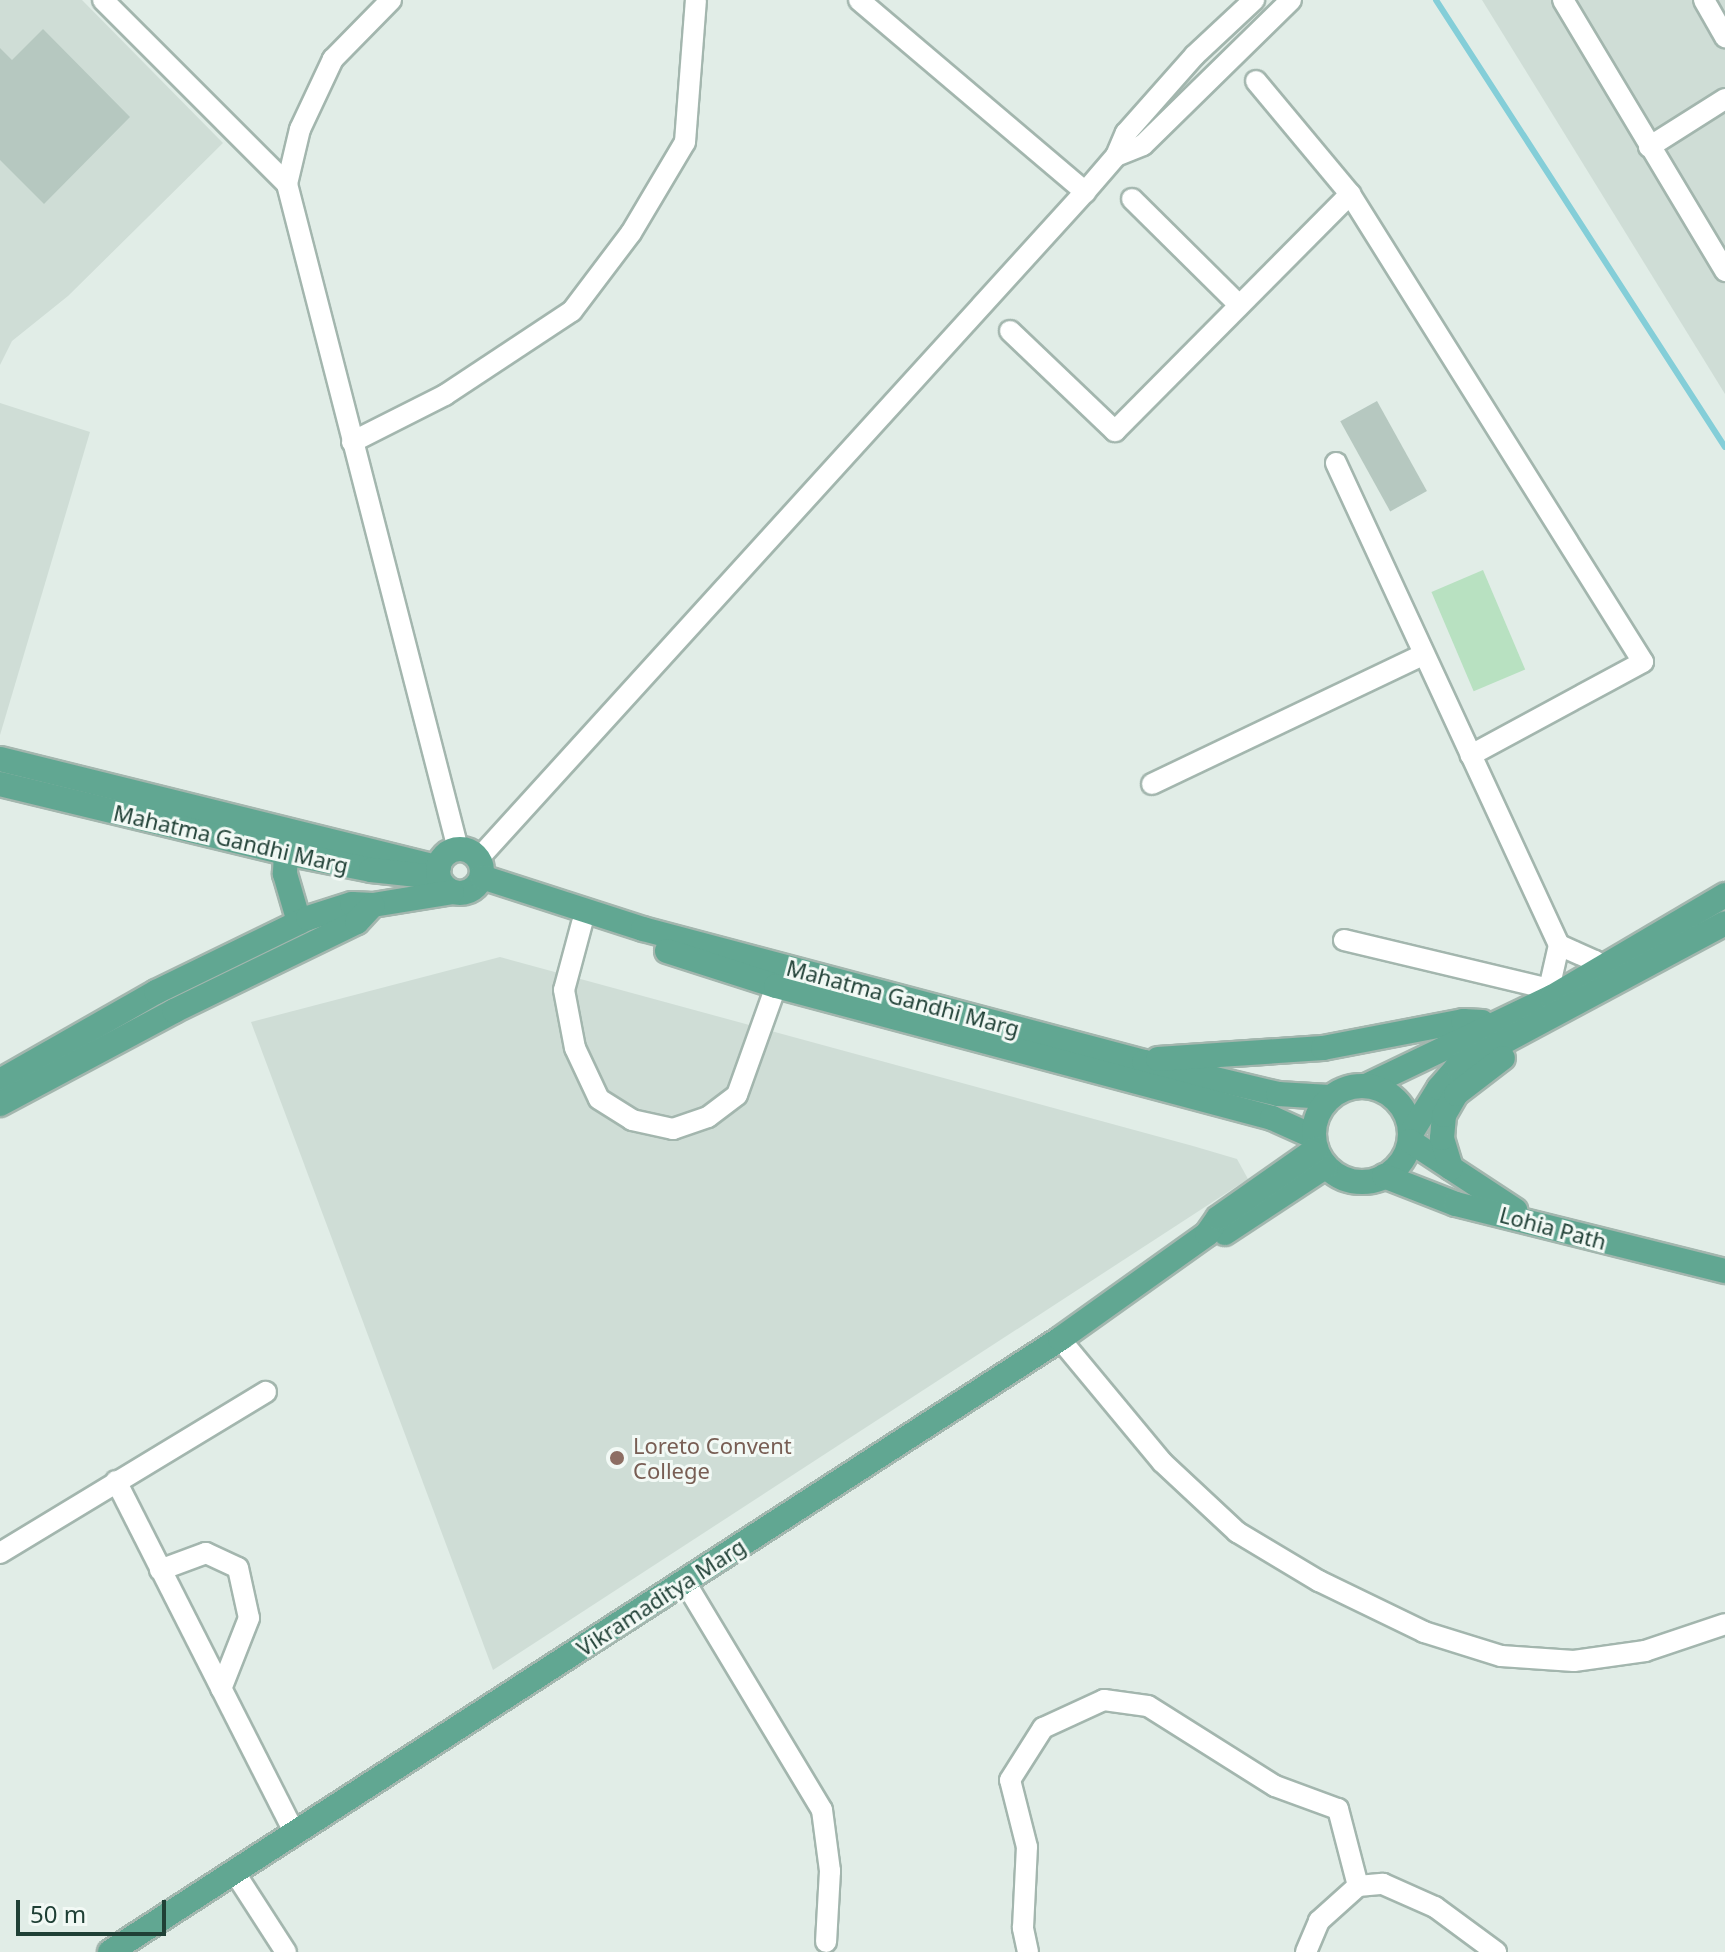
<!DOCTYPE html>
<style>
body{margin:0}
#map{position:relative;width:1725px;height:1952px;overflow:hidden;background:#e1ede7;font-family:"Noto Sans",sans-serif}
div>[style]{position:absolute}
.built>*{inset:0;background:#cfddd6}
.green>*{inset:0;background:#b8e1c1;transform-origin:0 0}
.stream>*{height:6px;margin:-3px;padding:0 3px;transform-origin:3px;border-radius:3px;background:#84ced8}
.building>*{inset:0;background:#b6c8c0;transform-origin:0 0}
.roads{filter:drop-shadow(2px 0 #a3b6ae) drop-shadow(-2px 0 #a3b6ae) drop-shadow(0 2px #a3b6ae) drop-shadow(0 -2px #a3b6ae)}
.minor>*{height:20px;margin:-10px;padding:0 10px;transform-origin:10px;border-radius:10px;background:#fff}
.major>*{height:24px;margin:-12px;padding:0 12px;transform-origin:12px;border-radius:12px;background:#61a792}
.major>.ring{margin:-12px;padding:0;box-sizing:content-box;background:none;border:24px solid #61a792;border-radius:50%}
.dots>*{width:22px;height:22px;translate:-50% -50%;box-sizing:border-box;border:4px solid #f2f9f5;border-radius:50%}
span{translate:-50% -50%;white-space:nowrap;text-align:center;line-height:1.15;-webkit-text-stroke:6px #f2f9f5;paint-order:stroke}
.street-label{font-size:22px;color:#204036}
.education-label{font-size:22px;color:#785e54}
.left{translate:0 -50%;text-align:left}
.scale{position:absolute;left:16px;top:1900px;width:150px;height:36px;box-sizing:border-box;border:4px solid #204036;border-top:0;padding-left:10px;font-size:24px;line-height:28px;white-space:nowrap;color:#204036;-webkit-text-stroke:6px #f2f9f5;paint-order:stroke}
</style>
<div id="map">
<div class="built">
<div style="clip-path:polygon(0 0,82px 0,223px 143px,68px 296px,12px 341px,0 365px)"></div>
<div style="clip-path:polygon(1482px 0,1725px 0,1725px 394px)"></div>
<div style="clip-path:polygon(0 403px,90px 432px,0 735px)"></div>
<div style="clip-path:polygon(500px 957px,1193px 1146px,1237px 1159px,1248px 1179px,493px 1670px,251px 1022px)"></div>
</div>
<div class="green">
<div style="left:1483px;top:570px;width:108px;height:56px;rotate:67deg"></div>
</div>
<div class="stream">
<div style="left:1436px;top:0;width:532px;rotate:57.12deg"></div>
</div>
<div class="building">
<div style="clip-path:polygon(43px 29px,130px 117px,44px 204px,0 160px,0 48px,12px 60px)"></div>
<div style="left:1377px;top:401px;width:103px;height:42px;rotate:61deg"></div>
</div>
<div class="roads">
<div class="minor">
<div style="left:103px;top:0;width:260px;rotate:45deg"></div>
<div style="left:391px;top:0;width:83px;rotate:134.5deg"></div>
<div style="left:333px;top:59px;width:77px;rotate:115.2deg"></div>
<div style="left:300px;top:129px;width:57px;rotate:103.3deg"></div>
<div style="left:287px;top:184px;width:687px;rotate:75.58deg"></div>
<div style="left:859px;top:0;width:297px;rotate:40.3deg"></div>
<div style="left:1563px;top:0;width:316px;rotate:59.1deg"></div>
<div style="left:1704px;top:0;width:43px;rotate:60.4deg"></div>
<div style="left:1256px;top:81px;width:147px;rotate:50.2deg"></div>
<div style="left:1350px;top:194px;width:552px;rotate:57.95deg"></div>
<div style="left:1643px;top:662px;width:196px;rotate:151.6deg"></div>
<div style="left:1649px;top:147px;width:90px;rotate:-32.3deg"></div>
<div style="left:1116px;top:156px;width:29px;rotate:-22deg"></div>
<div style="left:1143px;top:145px;width:207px;rotate:-44.4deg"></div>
<div style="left:1132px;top:199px;width:151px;rotate:44.7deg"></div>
<div style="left:1010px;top:331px;width:145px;rotate:43.6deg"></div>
<div style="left:1115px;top:431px;width:334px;rotate:-45.2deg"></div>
<div style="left:352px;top:442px;width:104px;rotate:-26.8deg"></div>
<div style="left:445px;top:395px;width:152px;rotate:-33.5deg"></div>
<div style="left:572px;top:311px;width:98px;rotate:-52.9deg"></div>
<div style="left:631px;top:233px;width:106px;rotate:-59.3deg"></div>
<div style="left:685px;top:142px;width:142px;rotate:-85.6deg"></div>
<div style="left:1336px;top:463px;width:531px;rotate:65.17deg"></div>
<div style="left:1152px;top:784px;width:301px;rotate:-25.5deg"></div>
<div style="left:479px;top:858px;width:900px;rotate:-47.7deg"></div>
<div style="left:1085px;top:192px;width:48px;rotate:-49.3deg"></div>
<div style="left:1116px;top:156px;width:25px;rotate:-67deg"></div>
<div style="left:1126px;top:133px;width:104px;rotate:-48.5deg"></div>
<div style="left:1195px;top:55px;width:81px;rotate:-43deg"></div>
<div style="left:582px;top:923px;width:69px;rotate:105deg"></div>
<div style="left:564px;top:990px;width:59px;rotate:79.3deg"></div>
<div style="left:575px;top:1048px;width:56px;rotate:64.8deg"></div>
<div style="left:599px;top:1099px;width:39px;rotate:32deg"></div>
<div style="left:632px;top:1120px;width:42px;rotate:12.4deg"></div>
<div style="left:673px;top:1129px;width:37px;rotate:-19deg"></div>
<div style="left:708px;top:1117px;width:36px;rotate:-37deg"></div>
<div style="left:737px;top:1095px;width:116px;rotate:-70.3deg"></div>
<div style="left:1344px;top:940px;width:211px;rotate:13.4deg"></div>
<div style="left:1552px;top:997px;width:9px;rotate:-111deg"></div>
<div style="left:1549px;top:989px;width:45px;rotate:-77.2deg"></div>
<div style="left:1559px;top:945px;width:39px;rotate:24deg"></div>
<div style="left:1595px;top:961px;width:8px;rotate:60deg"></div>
<div style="left:1060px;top:1339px;width:160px;rotate:50.3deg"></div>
<div style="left:1162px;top:1462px;width:103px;rotate:43deg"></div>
<div style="left:1237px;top:1532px;width:96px;rotate:30.9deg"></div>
<div style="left:1319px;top:1581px;width:117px;rotate:25.9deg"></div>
<div style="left:1424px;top:1632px;width:81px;rotate:17.3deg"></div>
<div style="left:1501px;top:1656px;width:73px;rotate:3.9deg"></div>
<div style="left:1574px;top:1661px;width:72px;rotate:-8deg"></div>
<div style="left:1645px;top:1651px;width:84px;rotate:-18.6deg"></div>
<div style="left:116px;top:1481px;width:396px;rotate:63.1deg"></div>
<div style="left:0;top:1553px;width:311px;rotate:-31.2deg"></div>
<div style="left:160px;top:1570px;width:49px;rotate:-20.3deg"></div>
<div style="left:206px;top:1553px;width:35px;rotate:25deg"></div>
<div style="left:238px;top:1568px;width:51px;rotate:77.6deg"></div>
<div style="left:249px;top:1618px;width:76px;rotate:111.5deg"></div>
<div style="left:685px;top:1582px;width:266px;rotate:59deg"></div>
<div style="left:822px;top:1810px;width:62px;rotate:82.5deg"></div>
<div style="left:830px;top:1871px;width:71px;rotate:93.2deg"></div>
<div style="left:235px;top:1873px;width:94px;rotate:57.2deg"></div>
<div style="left:1028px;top:1952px;width:25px;rotate:-102deg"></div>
<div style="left:1023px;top:1928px;width:81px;rotate:-87.2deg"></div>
<div style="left:1027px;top:1847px;width:69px;rotate:-104.2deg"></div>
<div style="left:1010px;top:1780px;width:62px;rotate:-57.6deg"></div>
<div style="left:1043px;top:1728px;width:67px;rotate:-24.7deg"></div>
<div style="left:1104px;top:1700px;width:44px;rotate:7.8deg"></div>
<div style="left:1148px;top:1706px;width:150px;rotate:32.2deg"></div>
<div style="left:1275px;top:1786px;width:67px;rotate:20.1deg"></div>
<div style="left:1338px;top:1809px;width:80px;rotate:75.4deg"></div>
<div style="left:1306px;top:1952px;width:34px;rotate:-67deg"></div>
<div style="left:1319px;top:1921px;width:52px;rotate:-41.9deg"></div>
<div style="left:1358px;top:1886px;width:25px;rotate:-5deg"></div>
<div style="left:1383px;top:1884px;width:57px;rotate:23.9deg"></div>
<div style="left:1435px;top:1907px;width:76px;rotate:36.4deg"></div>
</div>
<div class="major">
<div style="left:0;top:759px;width:452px;rotate:13.9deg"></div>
<div style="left:0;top:784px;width:294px;rotate:13.6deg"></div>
<div style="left:286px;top:853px;width:87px;rotate:11.3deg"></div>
<div style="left:371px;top:870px;width:54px;rotate:6.3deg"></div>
<div class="ring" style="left:438px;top:849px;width:20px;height:20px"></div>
<div style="left:286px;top:853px;width:21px;rotate:93deg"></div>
<div style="left:285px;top:874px;width:50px;rotate:73.7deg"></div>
<div style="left:482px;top:877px;width:169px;rotate:17.9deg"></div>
<div style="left:643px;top:929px;width:518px;rotate:14.87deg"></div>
<div style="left:1144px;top:1062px;width:138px;rotate:13.4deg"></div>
<div style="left:1278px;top:1094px;width:51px;rotate:3.4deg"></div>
<div style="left:667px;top:951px;width:114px;rotate:17.8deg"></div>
<div style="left:776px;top:986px;width:513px;rotate:14.9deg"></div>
<div style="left:1272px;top:1118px;width:46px;rotate:24.3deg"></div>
<div style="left:1158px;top:1059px;width:165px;rotate:-3.8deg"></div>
<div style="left:1323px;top:1048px;width:143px;rotate:-10.9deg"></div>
<div style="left:1463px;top:1021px;width:19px;rotate:3deg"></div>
<div style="left:0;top:1081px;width:180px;rotate:-29.7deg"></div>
<div style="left:156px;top:992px;width:169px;rotate:-26deg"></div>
<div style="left:308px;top:918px;width:46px;rotate:-17.7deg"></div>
<div style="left:352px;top:904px;width:21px;rotate:3deg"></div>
<div style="left:373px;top:905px;width:80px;rotate:-9.3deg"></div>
<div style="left:1368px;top:1085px;width:204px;rotate:-25.6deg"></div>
<div style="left:1552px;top:997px;width:201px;rotate:-30.5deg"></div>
<div class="ring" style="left:1314px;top:1086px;width:72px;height:72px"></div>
<div style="left:0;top:1104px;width:197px;rotate:-28.1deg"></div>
<div style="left:174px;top:1011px;width:203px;rotate:-25.9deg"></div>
<div style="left:357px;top:922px;width:23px;rotate:-47deg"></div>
<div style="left:1410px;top:1135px;width:55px;rotate:-58.3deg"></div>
<div style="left:1439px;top:1088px;width:28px;rotate:-49deg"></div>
<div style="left:1457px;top:1067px;width:304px;rotate:-28.2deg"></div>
<div style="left:1410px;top:1141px;width:126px;rotate:33.3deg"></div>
<div style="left:1451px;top:1168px;width:31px;rotate:-107deg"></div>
<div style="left:1442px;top:1138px;width:23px;rotate:-85deg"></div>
<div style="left:1444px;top:1115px;width:24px;rotate:-60deg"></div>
<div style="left:1456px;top:1094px;width:59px;rotate:-37.5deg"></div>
<div style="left:1384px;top:1176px;width:77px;rotate:21.3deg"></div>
<div style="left:1456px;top:1204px;width:277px;rotate:14deg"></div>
<div style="left:1225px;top:1233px;width:120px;rotate:-33.4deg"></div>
<div style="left:110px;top:1952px;width:1131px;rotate:-32.83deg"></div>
<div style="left:1060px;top:1339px;width:181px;rotate:-35.5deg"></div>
<div style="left:1207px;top:1234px;width:19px;rotate:-55deg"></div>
<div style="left:1218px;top:1218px;width:120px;rotate:-35.1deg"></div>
</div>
</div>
<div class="dots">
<div style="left:617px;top:1458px;background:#8d6e63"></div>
</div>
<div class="street-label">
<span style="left:231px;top:839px;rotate:13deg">Mahatma Gandhi Marg</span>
<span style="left:903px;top:998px;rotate:15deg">Mahatma Gandhi Marg</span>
<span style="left:1553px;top:1228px;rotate:15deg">Lohia Path</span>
<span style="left:661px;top:1597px;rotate:-33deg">Vikramaditya Marg</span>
</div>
<div class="education-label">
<span class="left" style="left:633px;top:1458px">Loreto Convent<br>College</span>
</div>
<div class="scale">50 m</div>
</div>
